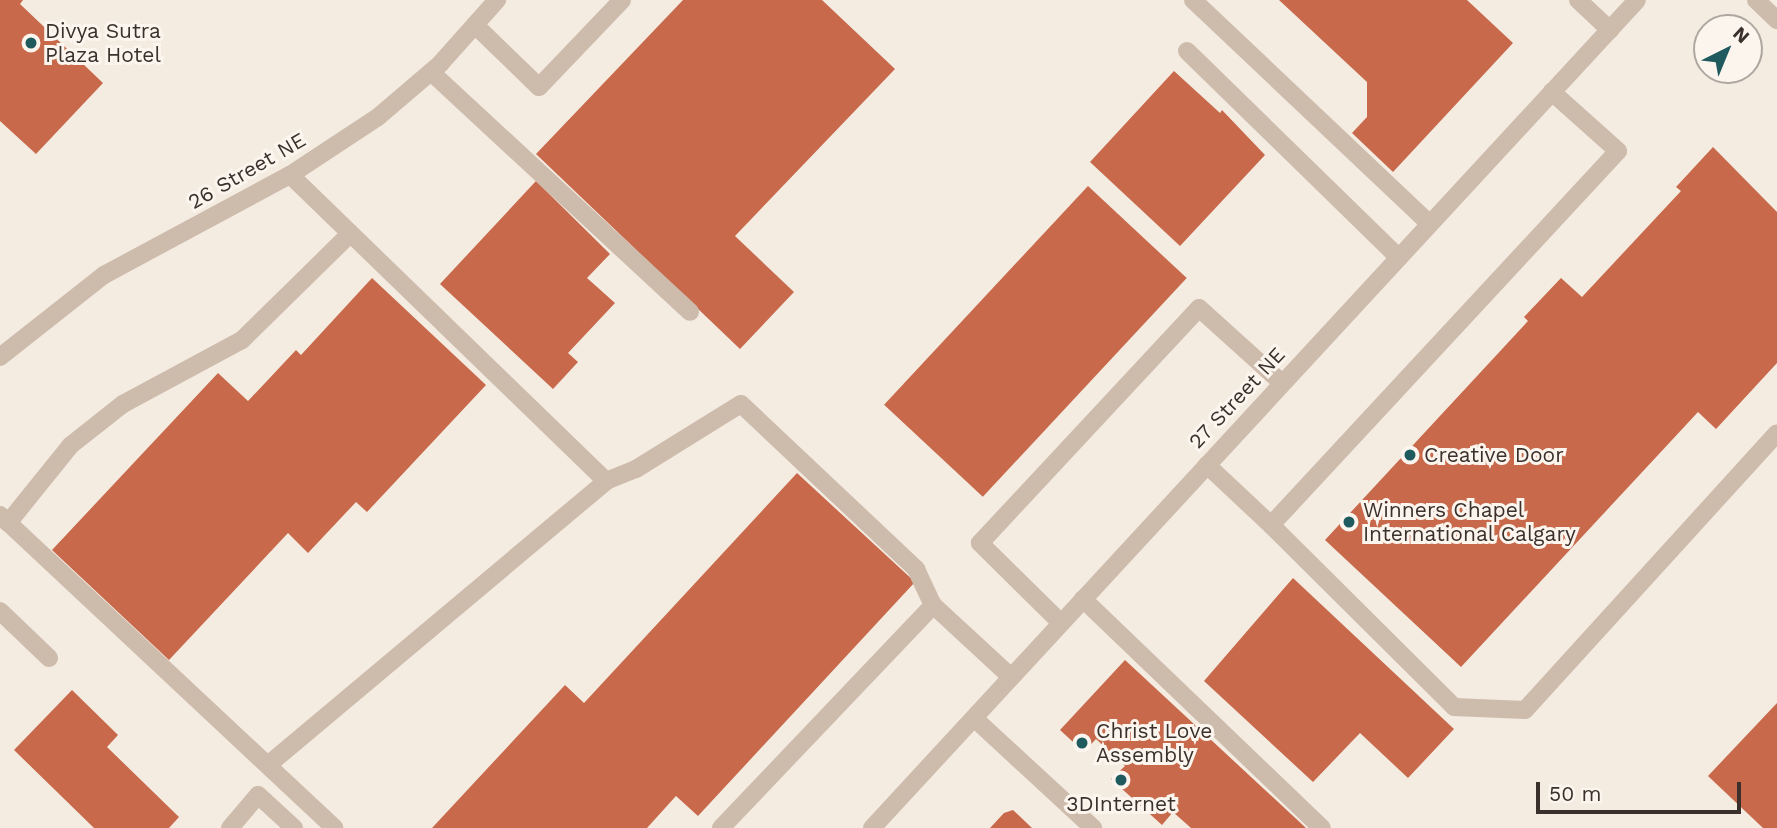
<!DOCTYPE html>
<style>
body{margin:0}
#map{position:relative;width:1777px;height:828px;overflow:hidden;background:#f4ebe1;font-family:"Work Sans",sans-serif}
div>[style]{position:absolute}
.building>*{inset:0;background:#c8694b;transform-origin:0 0}
.minor>*{height:18px;margin:-9px;padding:0 9px;transform-origin:9px;border-radius:9px;background:#cdbbac}
.dots>*{width:19px;height:19px;translate:-50% -50%;box-sizing:border-box;border:4px solid #fbf5ee;border-radius:50%}
span{translate:-50% -50%;white-space:nowrap;text-align:center;line-height:1.15;-webkit-text-stroke:6px #fbf5ee;paint-order:stroke}
.poi-label{font-size:21px;color:#3b302b}
.left{translate:0 -50%;text-align:left}
.street-label{font-size:21px;color:#3b302b}
.north{position:absolute;left:1693px;top:14px;width:70px;height:70px;box-sizing:border-box;background:#fbf5ee;border:2px solid #aea6a0;border-radius:50%;rotate:43deg;font-size:19px;font-weight:700;line-height:28px;text-align:center;color:#3b302b}
.north::after{content:'';display:block;margin:auto;width:24px;height:32px;background:#1f5a5e;clip-path:polygon(50% 0,100% 100%,50% 72%,0 100%)}
.scale{position:absolute;left:1536px;top:782px;width:205px;height:32px;box-sizing:border-box;border:4px solid #3b302b;border-top:0;padding-left:9px;font-size:21px;line-height:24px;white-space:nowrap;color:#3b302b;-webkit-text-stroke:5px #fbf5ee;paint-order:stroke}
</style>
<div id="map">
<div class="building">
<div style="clip-path:polygon(0 0,23px 0,20px 4px,103px 83px,36px 154px,0 121px)"></div>
<div style="clip-path:polygon(683px 0,822px 0,895px 69px,735px 236px,794px 292px,740px 349px,536px 154px)"></div>
<div style="clip-path:polygon(1279px 0,1467px 0,1513px 43px,1393px 172px,1352px 133px,1367px 117px,1367px 82px)"></div>
<div style="clip-path:polygon(1174px 71px,1220px 113px,1222px 110px,1265px 155px,1180px 246px,1090px 162px)"></div>
<div style="clip-path:polygon(1713px 147px,1777px 212px,1777px 363px,1716px 429px,1698px 412px,1461px 667px,1325px 540px,1528px 321px,1524px 317px,1561px 278px,1582px 297px,1681px 191px,1676px 187px)"></div>
<div style="clip-path:polygon(536px 181px,610px 254px,587px 278px,615px 303px,568px 353px,578px 362px,553px 389px,440px 284px)"></div>
<div style="left:1088px;top:186px;width:135px;height:299px;rotate:43deg"></div>
<div style="clip-path:polygon(372px 278px,486px 385px,367px 512px,356px 502px,308px 553px,288px 533px,169px 660px,52px 550px,218px 373px,248px 401px,296px 350px,301px 355px)"></div>
<div style="clip-path:polygon(797px 473px,915px 582px,698px 816px,676px 796px,647px 828px,432px 828px,565px 685px,584px 703px)"></div>
<div style="clip-path:polygon(1293px 578px,1454px 729px,1408px 778px,1360px 733px,1313px 782px,1204px 681px)"></div>
<div style="clip-path:polygon(1125px 660px,1306px 828px,1191px 828px,1173px 812px,1162px 825px,1111px 779px,1125px 766px,1096px 739px,1084px 752px,1060px 730px)"></div>
<div style="clip-path:polygon(72px 690px,118px 735px,107px 747px,179px 817px,169px 828px,94px 828px,14px 750px)"></div>
<div style="clip-path:polygon(1777px 703px,1777px 828px,1763px 828px,1708px 776px)"></div>
<div style="clip-path:polygon(1013px 810px,1032px 828px,990px 828px,1004px 813px)"></div>
</div>
<div class="minor">
<div style="left:1193px;top:0;width:326px;rotate:43.4deg"></div>
<div style="left:1578px;top:0;width:44px;rotate:43.2deg"></div>
<div style="left:1756px;top:0;width:29px;rotate:44deg"></div>
<div style="left:475px;top:25px;width:89px;rotate:44.1deg"></div>
<div style="left:539px;top:87px;width:120px;rotate:-46.3deg"></div>
<div style="left:1187px;top:51px;width:296px;rotate:44.3deg"></div>
<div style="left:431px;top:72px;width:353px;rotate:42.8deg"></div>
<div style="left:0;top:357px;width:132px;rotate:-38.3deg"></div>
<div style="left:104px;top:275px;width:211px;rotate:-28.3deg"></div>
<div style="left:290px;top:175px;width:105px;rotate:-33.4deg"></div>
<div style="left:378px;top:117px;width:82px;rotate:-40.5deg"></div>
<div style="left:440px;top:64px;width:86px;rotate:-48.3deg"></div>
<div style="left:1207px;top:465px;width:88px;rotate:43.2deg"></div>
<div style="left:1271px;top:525px;width:510px;rotate:-47.14deg"></div>
<div style="left:1618px;top:151px;width:89px;rotate:-138.2deg"></div>
<div style="left:606px;top:481px;width:32px;rotate:-22deg"></div>
<div style="left:636px;top:469px;width:123px;rotate:-31.8deg"></div>
<div style="left:741px;top:404px;width:241px;rotate:43.3deg"></div>
<div style="left:916px;top:569px;width:40px;rotate:65deg"></div>
<div style="left:0;top:515px;width:458px;rotate:43.1deg"></div>
<div style="left:8px;top:523px;width:100px;rotate:-51.1deg"></div>
<div style="left:71px;top:445px;width:66px;rotate:-38.3deg"></div>
<div style="left:123px;top:404px;width:135px;rotate:-28.3deg"></div>
<div style="left:242px;top:340px;width:148px;rotate:-44.5deg"></div>
<div style="left:1271px;top:525px;width:258px;rotate:44.8deg"></div>
<div style="left:1454px;top:707px;width:71px;rotate:2.4deg"></div>
<div style="left:1525px;top:710px;width:374px;rotate:-47.7deg"></div>
<div style="left:1083px;top:599px;width:331px;rotate:43.8deg"></div>
<div style="left:0;top:611px;width:68px;rotate:43.8deg"></div>
<div style="left:1061px;top:623px;width:114px;rotate:-135.4deg"></div>
<div style="left:980px;top:543px;width:321px;rotate:-47deg"></div>
<div style="left:1199px;top:308px;width:112px;rotate:42.1deg"></div>
<div style="left:975px;top:719px;width:161px;rotate:42.7deg"></div>
<div style="left:268px;top:765px;width:441px;rotate:-40deg"></div>
<div style="left:606px;top:481px;width:440px;rotate:-135.9deg"></div>
<div style="left:230px;top:828px;width:43px;rotate:-49.7deg"></div>
<div style="left:258px;top:795px;width:49px;rotate:42.5deg"></div>
<div style="left:721px;top:828px;width:308px;rotate:-46.4deg"></div>
<div style="left:933px;top:605px;width:106px;rotate:42.7deg"></div>
<div style="left:872px;top:828px;width:1127px;rotate:-47.26deg"></div>
</div>
<div class="dots">
<div style="left:31px;top:43px;background:#1f5a5e"></div>
<div style="left:1410px;top:455px;background:#1f5a5e"></div>
<div style="left:1349px;top:522px;background:#1f5a5e"></div>
<div style="left:1082px;top:743px;background:#1f5a5e"></div>
<div style="left:1121px;top:780px;background:#1f5a5e"></div>
</div>
<div class="poi-label">
<span class="left" style="left:45px;top:43px">Divya Sutra<br>Plaza Hotel</span>
<span class="left" style="left:1424px;top:455px">Creative Door</span>
<span class="left" style="left:1363px;top:522px">Winners Chapel<br>International Calgary</span>
<span class="left" style="left:1096px;top:743px">Christ Love<br>Assembly</span>
<span style="left:1121px;top:804px">3DInternet</span>
</div>
<div class="street-label">
<span style="left:247px;top:171px;rotate:-30deg">26 Street NE</span>
<span style="left:1237px;top:398px;rotate:-47deg">27 Street NE</span>
</div>
<div class="north">N</div>
<div class="scale">50 m</div>
</div>
